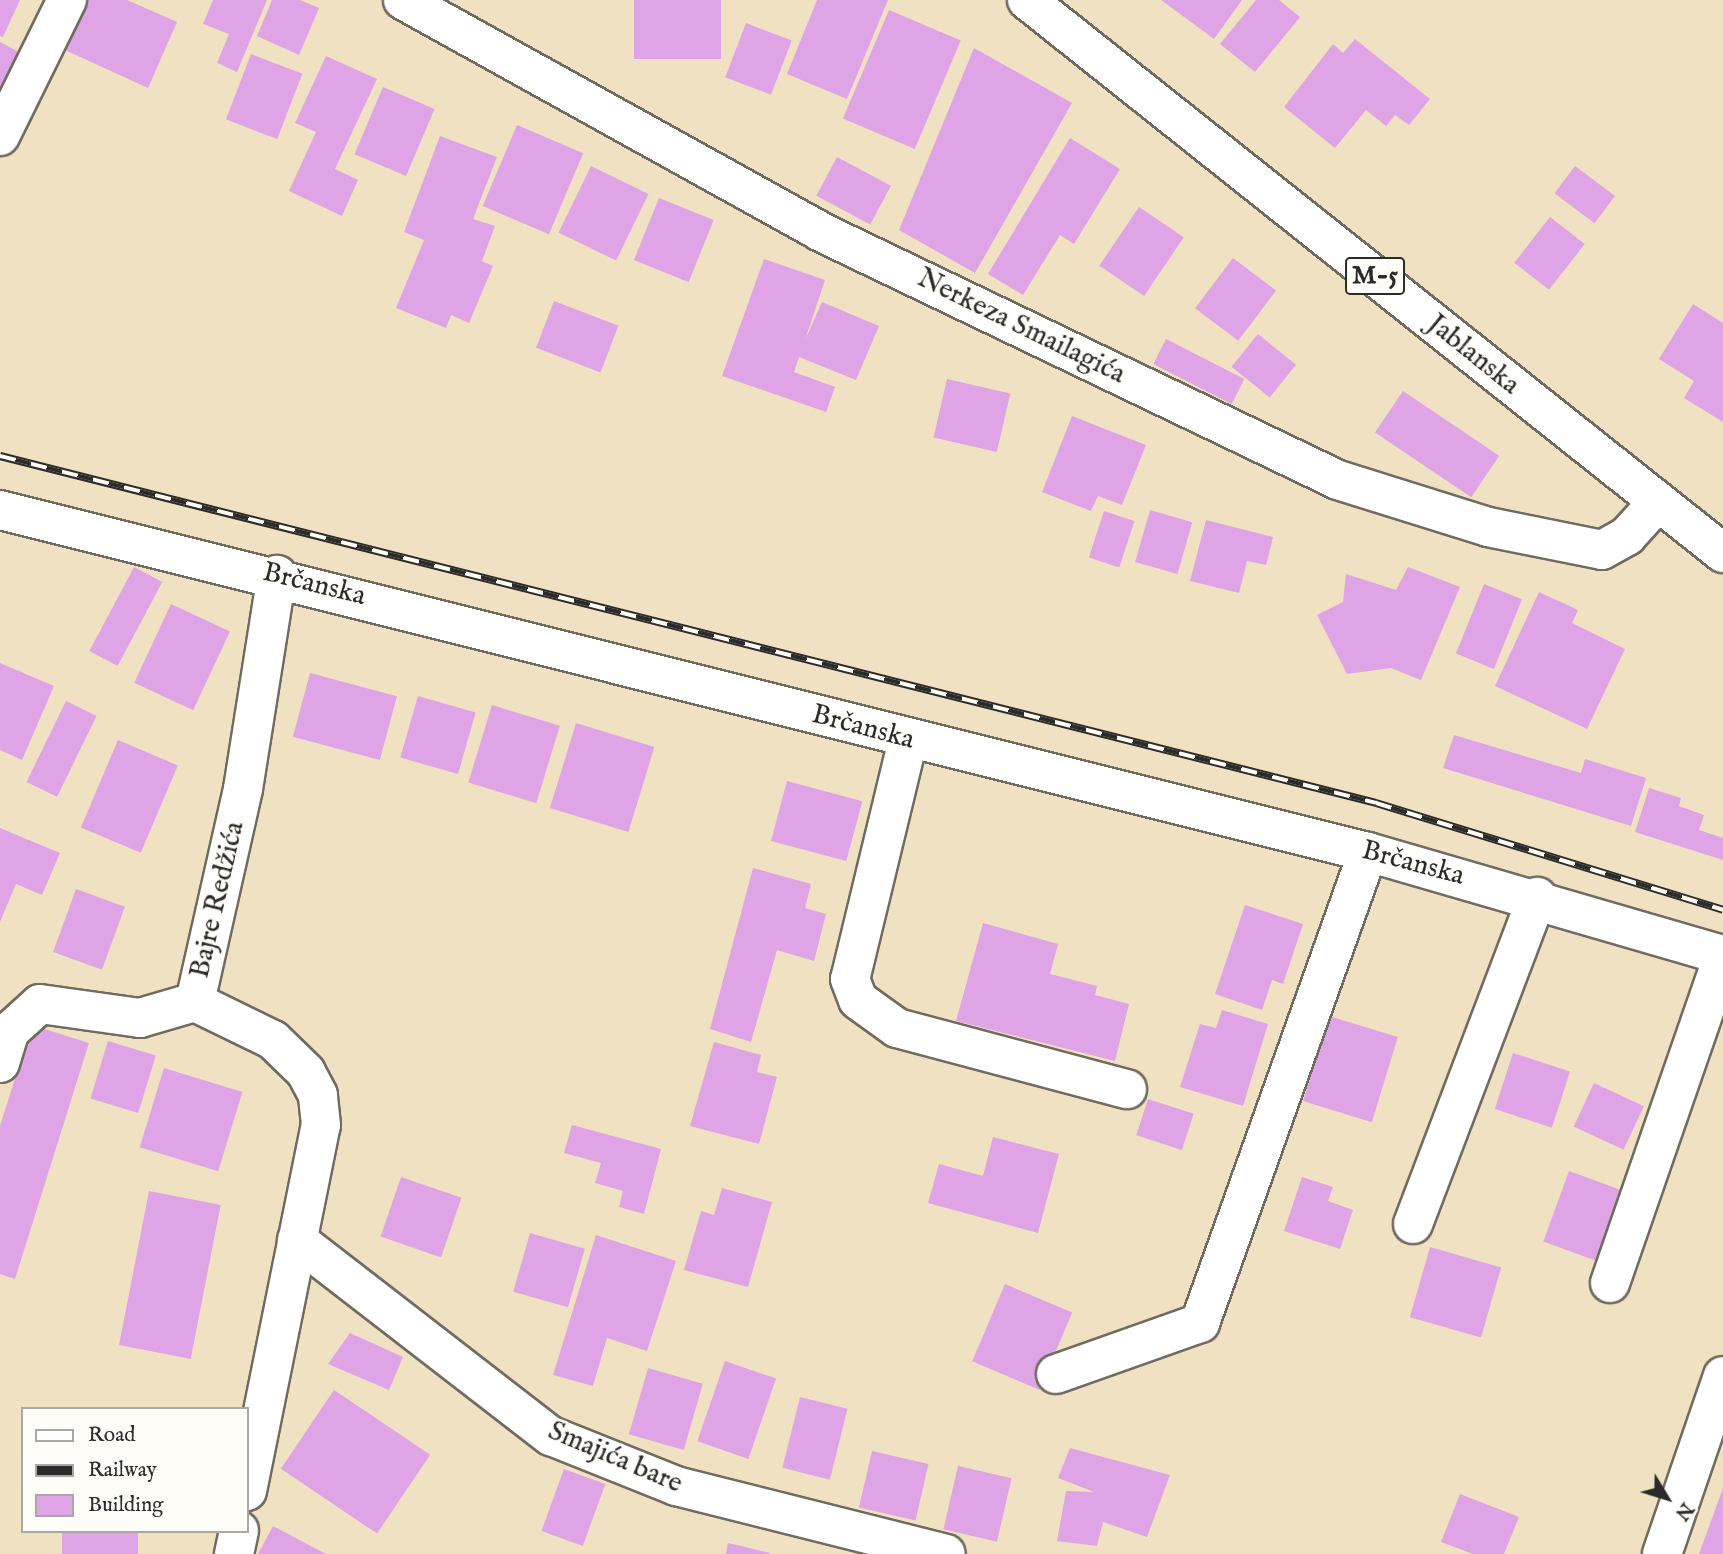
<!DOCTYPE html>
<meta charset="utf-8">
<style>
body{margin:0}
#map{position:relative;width:1723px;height:1554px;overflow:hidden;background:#f0e1c3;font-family:"IM FELL English",serif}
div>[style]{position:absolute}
.building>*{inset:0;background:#dfa4e5;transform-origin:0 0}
.roads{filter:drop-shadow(2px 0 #706b60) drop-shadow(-2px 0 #706b60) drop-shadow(0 2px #706b60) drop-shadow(0 -2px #706b60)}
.minor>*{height:38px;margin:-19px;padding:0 19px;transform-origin:19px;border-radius:19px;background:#fff}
.primary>*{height:38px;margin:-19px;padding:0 19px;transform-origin:19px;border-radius:19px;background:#fff}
.rail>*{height:8px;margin-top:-4px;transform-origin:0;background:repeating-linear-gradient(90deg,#fdfcf7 0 16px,#2b2b2b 0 32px);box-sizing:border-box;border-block:2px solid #2b2b2b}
span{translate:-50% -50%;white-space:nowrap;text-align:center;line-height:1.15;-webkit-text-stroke:5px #fdfcf7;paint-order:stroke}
.shield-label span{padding:2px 5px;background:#fdfcf7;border:2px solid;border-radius:5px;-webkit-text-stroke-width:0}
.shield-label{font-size:26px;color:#2b2b2b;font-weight:700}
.street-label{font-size:28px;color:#2b2b2b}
.legend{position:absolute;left:21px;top:1407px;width:228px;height:126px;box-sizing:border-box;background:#fdfcf7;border:2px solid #a9a8a5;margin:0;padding:9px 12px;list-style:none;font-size:21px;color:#2b2b2b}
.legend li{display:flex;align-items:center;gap:14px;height:35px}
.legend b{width:35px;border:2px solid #a9a8a5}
.north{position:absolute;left:1632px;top:1463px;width:70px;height:70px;-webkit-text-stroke:5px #fdfcf7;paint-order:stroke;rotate:128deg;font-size:19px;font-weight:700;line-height:28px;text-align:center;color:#2b2b2b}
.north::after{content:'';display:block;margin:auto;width:24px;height:32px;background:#2b2b2b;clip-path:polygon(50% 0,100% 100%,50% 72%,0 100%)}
</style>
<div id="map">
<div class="building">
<div style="clip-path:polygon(0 0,20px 0,3px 37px,0 36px)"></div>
<div style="clip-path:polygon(77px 0,127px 0,177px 22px,148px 88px,56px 46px)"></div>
<div style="clip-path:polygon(213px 0,267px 0,237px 72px,217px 63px,229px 34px,203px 24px)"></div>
<div style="clip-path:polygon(272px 0,300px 0,319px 8px,299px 55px,257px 36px)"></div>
<div style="left:634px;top:0;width:87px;height:59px"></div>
<div style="clip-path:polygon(817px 0,888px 0,847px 99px,787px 74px)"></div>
<div style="clip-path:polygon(1161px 0,1242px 0,1214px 39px)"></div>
<div style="clip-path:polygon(1256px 0,1279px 0,1300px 17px,1255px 72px,1220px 44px)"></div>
<div style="left:889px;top:10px;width:78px;height:118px;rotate:23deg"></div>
<div style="left:746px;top:23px;width:49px;height:58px;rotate:21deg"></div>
<div style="clip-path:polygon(1355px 39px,1430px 99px,1409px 125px,1395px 115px,1386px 126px,1366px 110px,1335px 148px,1284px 107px,1333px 44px,1343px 53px)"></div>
<div style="clip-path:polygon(0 42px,21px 53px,0 93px)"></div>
<div style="clip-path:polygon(974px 48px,1072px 103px,975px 273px,899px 230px)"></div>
<div style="left:251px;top:54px;width:55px;height:70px;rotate:21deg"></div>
<div style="clip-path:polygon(326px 56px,377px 79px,335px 169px,358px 180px,342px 216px,289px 191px,316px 132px,295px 123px)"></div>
<div style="left:383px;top:87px;width:56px;height:73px;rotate:23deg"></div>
<div style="left:517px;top:125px;width:72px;height:88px;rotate:23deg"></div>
<div style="clip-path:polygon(440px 136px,497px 157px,473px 219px,495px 226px,482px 261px,493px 266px,469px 323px,451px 315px,446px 328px,396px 308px,424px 240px,404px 232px)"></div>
<div style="clip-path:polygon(1070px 138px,1120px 169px,1074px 244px,1060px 235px,1023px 295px,988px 274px)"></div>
<div style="left:837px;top:157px;width:61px;height:44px;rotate:28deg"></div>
<div style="left:591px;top:166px;width:64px;height:74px;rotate:26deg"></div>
<div style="left:1575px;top:166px;width:50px;height:34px;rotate:37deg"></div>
<div style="left:659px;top:198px;width:59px;height:67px;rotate:22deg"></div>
<div style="left:1139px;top:207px;width:54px;height:71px;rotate:34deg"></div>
<div style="left:1550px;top:217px;width:44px;height:58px;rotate:38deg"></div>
<div style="left:1233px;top:258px;width:54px;height:63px;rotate:37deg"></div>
<div style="clip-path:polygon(764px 259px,825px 280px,805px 340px,822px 302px,879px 326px,856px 380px,799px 357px,794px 372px,835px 387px,826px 412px,722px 376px)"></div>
<div style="left:554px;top:301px;width:69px;height:50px;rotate:21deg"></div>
<div style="clip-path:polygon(1693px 304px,1723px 323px,1723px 422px,1684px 398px,1694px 381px,1659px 359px)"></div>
<div style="left:1258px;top:334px;width:49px;height:42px;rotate:39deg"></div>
<div style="left:1166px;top:339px;width:88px;height:28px;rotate:27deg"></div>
<div style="left:947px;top:379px;width:65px;height:60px;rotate:13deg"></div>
<div style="left:1403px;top:391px;width:116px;height:50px;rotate:34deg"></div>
<div style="clip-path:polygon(1072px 416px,1146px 445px,1122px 505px,1098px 496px,1091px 511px,1042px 492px)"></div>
<div style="left:1150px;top:510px;width:44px;height:54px;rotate:16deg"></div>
<div style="left:1104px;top:511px;width:32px;height:49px;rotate:18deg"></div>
<div style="clip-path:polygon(1206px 520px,1273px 537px,1266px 565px,1247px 561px,1239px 593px,1190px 581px)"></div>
<div style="left:134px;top:567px;width:32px;height:95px;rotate:28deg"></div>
<div style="clip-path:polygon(1408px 567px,1460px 587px,1421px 680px,1391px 668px,1347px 674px,1317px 615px,1343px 602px,1346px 574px,1396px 590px)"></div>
<div style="left:1484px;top:584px;width:41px;height:75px;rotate:22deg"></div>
<div style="clip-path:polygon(1539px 592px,1578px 610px,1572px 623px,1625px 649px,1587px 729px,1495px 686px)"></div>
<div style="left:171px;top:604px;width:65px;height:87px;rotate:25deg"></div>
<div style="clip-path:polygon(0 663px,54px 686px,22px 760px,0 750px)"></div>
<div style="left:310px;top:673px;width:90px;height:66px;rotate:15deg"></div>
<div style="left:418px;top:696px;width:60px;height:64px;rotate:16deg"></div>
<div style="left:66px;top:701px;width:34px;height:90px;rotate:26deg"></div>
<div style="left:492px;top:705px;width:71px;height:81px;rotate:17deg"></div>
<div style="left:576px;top:723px;width:82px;height:89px;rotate:17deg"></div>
<div style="clip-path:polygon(1454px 735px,1581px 773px,1585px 759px,1646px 778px,1631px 826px,1443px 768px)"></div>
<div style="left:118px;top:740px;width:65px;height:95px;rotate:23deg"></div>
<div style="left:787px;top:781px;width:78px;height:62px;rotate:15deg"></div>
<div style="clip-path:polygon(1649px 788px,1681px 798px,1679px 806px,1704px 815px,1699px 830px,1723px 838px,1723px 860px,1635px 832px)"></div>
<div style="clip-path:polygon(0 828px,60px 853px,42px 895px,16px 884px,0 922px)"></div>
<div style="clip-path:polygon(753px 868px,811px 884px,805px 908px,826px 914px,814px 961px,777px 950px,751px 1042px,710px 1029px)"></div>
<div style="left:76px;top:889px;width:52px;height:67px;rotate:20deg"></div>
<div style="clip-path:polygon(1245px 905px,1303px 924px,1283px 984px,1272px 980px,1262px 1010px,1215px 994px)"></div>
<div style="clip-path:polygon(983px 923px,1058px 944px,1050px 974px,1097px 986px,1095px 995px,1129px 1004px,1115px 1061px,956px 1021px)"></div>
<div style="clip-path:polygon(1222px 1010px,1268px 1024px,1243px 1106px,1180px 1087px,1200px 1024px,1216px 1028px)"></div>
<div style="left:1329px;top:1016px;width:72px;height:89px;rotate:17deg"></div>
<div style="clip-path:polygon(32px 1025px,89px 1043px,15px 1279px,0 1274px,0 1126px)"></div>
<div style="left:108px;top:1041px;width:50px;height:60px;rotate:17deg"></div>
<div style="clip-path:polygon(714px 1042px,761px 1055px,757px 1072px,777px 1077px,759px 1144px,690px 1126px)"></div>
<div style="left:1513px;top:1053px;width:60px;height:59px;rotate:18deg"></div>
<div style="left:164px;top:1068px;width:82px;height:83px;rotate:17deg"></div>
<div style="left:1594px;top:1083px;width:55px;height:48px;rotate:25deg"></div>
<div style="left:1148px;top:1099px;width:48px;height:38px;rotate:18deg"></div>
<div style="clip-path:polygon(572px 1125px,661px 1149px,644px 1214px,619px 1207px,623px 1191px,595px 1183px,601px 1163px,564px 1153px)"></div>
<div style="clip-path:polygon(993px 1137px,1059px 1154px,1038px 1233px,928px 1203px,939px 1164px,983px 1176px)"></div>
<div style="left:1569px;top:1171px;width:56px;height:75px;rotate:20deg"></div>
<div style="left:401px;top:1177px;width:64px;height:63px;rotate:19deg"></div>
<div style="clip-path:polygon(1302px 1177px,1333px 1187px,1328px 1201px,1353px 1210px,1340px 1249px,1284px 1231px)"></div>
<div style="clip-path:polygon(722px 1188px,772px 1202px,748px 1287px,684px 1270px,701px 1211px,714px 1215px)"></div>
<div style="left:149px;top:1191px;width:73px;height:157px;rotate:11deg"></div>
<div style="left:530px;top:1233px;width:57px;height:61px;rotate:16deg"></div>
<div style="clip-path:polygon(596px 1235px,676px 1261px,647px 1351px,607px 1338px,593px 1386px,553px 1375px)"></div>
<div style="left:1430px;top:1247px;width:74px;height:73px;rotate:16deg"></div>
<div style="left:1005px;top:1284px;width:73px;height:84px;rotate:23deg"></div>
<div style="clip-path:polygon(350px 1333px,403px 1357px,389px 1390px,328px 1364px)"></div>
<div style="left:725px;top:1361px;width:54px;height:85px;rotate:19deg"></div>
<div style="left:648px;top:1368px;width:57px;height:69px;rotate:16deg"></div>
<div style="left:334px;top:1390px;width:116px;height:95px;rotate:34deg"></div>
<div style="left:800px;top:1397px;width:49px;height:73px;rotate:14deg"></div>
<div style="clip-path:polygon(1070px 1448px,1170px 1475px,1147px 1537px,1103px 1522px,1097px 1546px,1057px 1541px,1066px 1491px,1094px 1492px,1058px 1478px)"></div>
<div style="left:872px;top:1451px;width:58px;height:58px;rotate:13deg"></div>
<div style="left:958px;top:1466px;width:55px;height:65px;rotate:13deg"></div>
<div style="left:564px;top:1469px;width:44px;height:66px;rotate:20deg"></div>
<div style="clip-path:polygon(1723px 1488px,1723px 1554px,1699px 1554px)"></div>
<div style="clip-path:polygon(1460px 1494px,1519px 1517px,1504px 1554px,1473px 1554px,1441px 1542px)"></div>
<div style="clip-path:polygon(273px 1526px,326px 1554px,258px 1554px)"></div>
<div style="left:62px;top:1531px;width:76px;height:23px"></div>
<div style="clip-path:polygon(728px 1543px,770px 1553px,770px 1554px,726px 1554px)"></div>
</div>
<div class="roads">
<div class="minor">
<div style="left:403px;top:0;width:478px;rotate:29deg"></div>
<div style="left:821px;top:232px;width:573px;rotate:25.63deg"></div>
<div style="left:1338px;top:480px;width:157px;rotate:17.4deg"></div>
<div style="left:1488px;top:527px;width:116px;rotate:11.4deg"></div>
<div style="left:1602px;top:550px;width:29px;rotate:-29deg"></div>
<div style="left:1627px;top:536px;width:45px;rotate:-47.7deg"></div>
<div style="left:0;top:136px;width:152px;rotate:-63.8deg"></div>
<div style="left:0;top:510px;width:1410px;rotate:14.04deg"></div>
<div style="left:1368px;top:852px;width:370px;rotate:16.2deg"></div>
<div style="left:908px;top:740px;width:246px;rotate:103.6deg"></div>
<div style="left:850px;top:979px;width:22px;rotate:69deg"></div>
<div style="left:858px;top:1000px;width:48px;rotate:35.7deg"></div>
<div style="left:897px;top:1028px;width:238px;rotate:14.9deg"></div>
<div style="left:0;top:1063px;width:34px;rotate:-73deg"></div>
<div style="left:10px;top:1031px;width:40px;rotate:-42deg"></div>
<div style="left:40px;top:1004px;width:101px;rotate:8deg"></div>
<div style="left:140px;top:1018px;width:57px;rotate:-16.2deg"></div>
<div style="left:1413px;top:1224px;width:350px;rotate:-69.2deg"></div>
<div style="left:297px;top:1240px;width:321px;rotate:37.7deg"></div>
<div style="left:551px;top:1436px;width:135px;rotate:21.8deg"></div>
<div style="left:676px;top:1486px;width:278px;rotate:14.1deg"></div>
<div style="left:1610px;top:1283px;width:345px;rotate:-70.9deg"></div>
<div style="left:1056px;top:1374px;width:153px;rotate:-19.5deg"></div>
<div style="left:1200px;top:1323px;width:500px;rotate:-70.37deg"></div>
<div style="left:247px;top:1491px;width:373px;rotate:-78.6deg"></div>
<div style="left:321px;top:1125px;width:30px;rotate:-96deg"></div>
<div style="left:318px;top:1095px;width:26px;rotate:-118deg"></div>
<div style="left:306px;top:1072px;width:46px;rotate:-135.9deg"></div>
<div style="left:273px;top:1040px;width:87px;rotate:-154deg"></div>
<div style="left:195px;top:1002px;width:218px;rotate:-77.3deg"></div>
<div style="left:243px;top:789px;width:217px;rotate:-81deg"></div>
<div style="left:234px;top:1554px;width:24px;rotate:-78deg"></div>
<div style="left:1662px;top:1554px;width:188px;rotate:-71.1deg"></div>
</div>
<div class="primary">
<div style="left:1027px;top:0;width:889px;rotate:38.47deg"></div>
</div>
</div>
<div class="rail">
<div style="left:0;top:456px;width:1419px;rotate:14.15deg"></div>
<div style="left:1376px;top:803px;width:363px;rotate:17.1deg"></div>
</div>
<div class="shield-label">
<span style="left:1375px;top:276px">M-5</span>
</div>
<div class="street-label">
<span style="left:1021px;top:327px;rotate:26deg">Nerkeza Smailagića</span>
<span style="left:1473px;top:355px;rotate:39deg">Jablanska</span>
<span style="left:314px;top:585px;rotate:14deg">Brčanska</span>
<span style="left:863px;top:728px;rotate:15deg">Brčanska</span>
<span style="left:1413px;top:864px;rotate:15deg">Brčanska</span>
<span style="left:218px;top:900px;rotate:-77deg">Bajre Redžića</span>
<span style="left:615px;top:1458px;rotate:23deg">Smajića bare</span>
</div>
<ul class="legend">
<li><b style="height:9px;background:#fff"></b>Road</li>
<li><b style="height:9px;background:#2b2b2b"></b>Railway</li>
<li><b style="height:19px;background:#dfa4e5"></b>Building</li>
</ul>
<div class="north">N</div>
</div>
